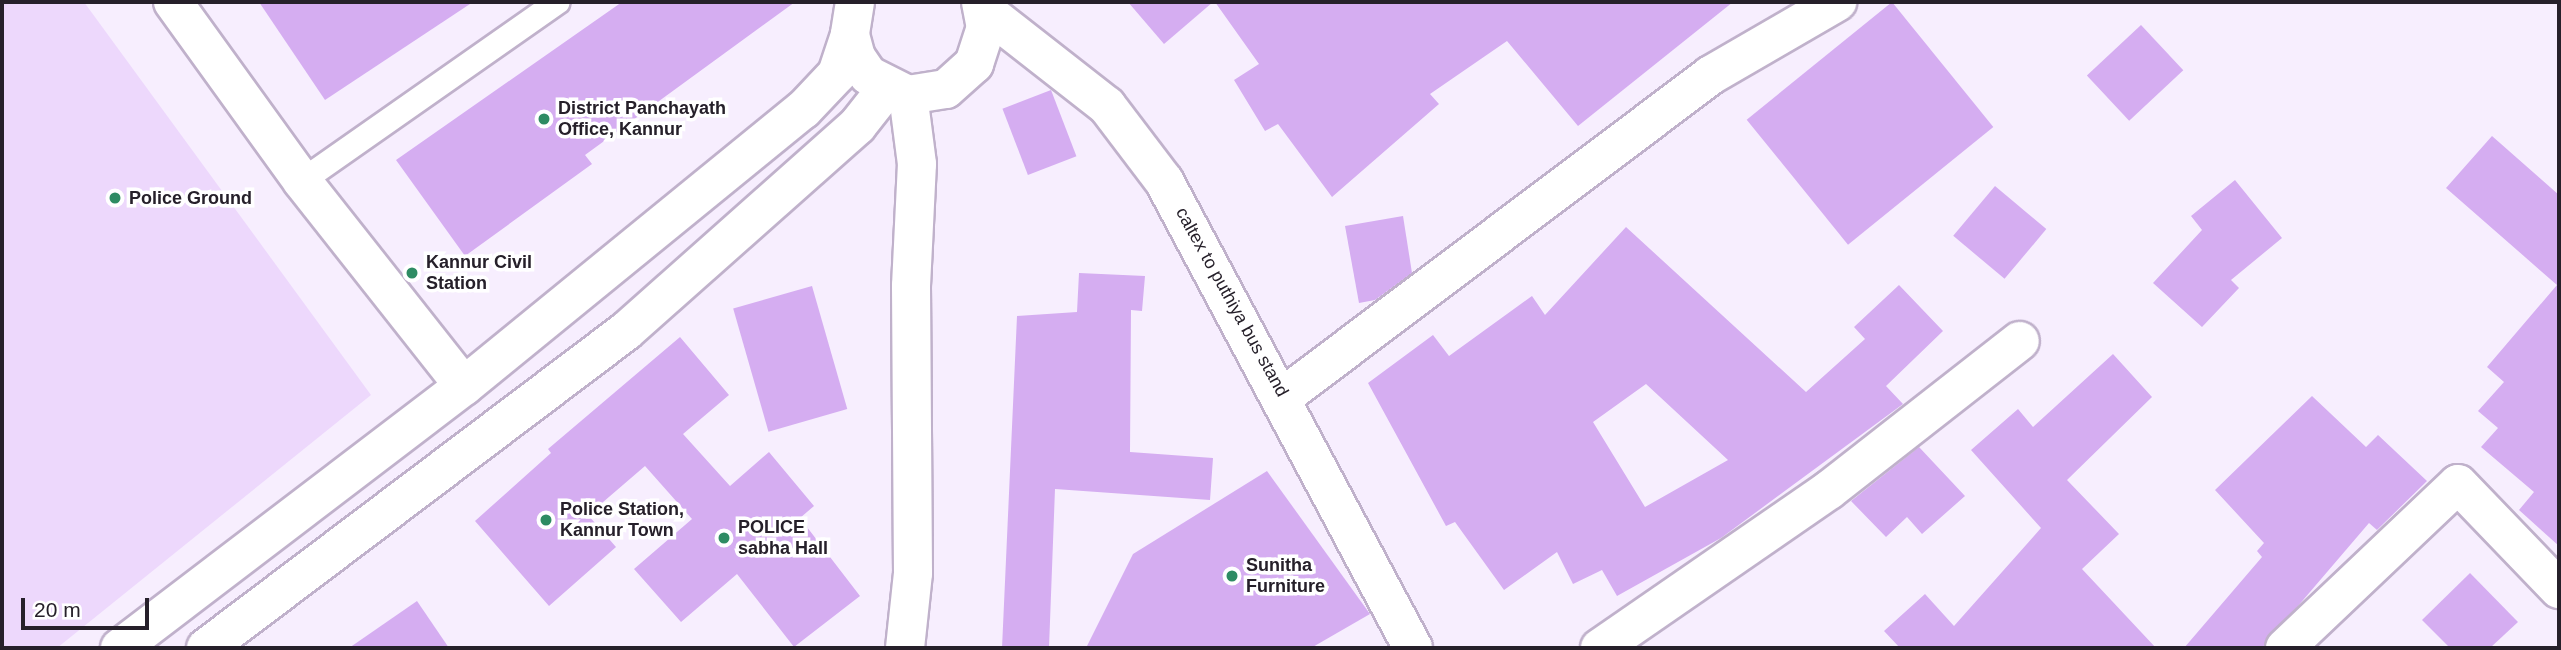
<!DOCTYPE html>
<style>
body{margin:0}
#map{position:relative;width:2561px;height:650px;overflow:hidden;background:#f7eefe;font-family:Helvetica,sans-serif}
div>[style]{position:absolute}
.green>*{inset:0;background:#edd8fc}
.building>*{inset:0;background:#d5adf1;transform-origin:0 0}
.roads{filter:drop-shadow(2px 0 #c0b1cb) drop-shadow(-2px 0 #c0b1cb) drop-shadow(0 2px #c0b1cb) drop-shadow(0 -2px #c0b1cb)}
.service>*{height:24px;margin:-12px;padding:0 12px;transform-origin:12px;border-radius:12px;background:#fff}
.minor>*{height:38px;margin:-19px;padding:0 19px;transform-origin:19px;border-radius:19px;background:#fff}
.tertiary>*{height:38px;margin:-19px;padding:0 19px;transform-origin:19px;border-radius:19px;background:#fff}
.secondary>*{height:38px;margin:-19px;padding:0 19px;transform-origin:19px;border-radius:19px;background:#fff}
.dots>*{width:19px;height:19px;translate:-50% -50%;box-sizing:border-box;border:4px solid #fff;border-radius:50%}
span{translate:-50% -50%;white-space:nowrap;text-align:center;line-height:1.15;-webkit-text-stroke:7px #fff;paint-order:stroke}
.poi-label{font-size:18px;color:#26202a;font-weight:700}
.left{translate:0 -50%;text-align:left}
.street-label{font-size:18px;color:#26202a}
.frame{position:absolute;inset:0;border:4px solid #26202a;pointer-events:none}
.scale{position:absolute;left:21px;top:598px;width:128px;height:32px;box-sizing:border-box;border:4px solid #26202a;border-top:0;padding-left:9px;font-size:21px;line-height:24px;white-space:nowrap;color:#26202a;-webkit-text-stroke:5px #fff;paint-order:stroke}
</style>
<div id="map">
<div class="green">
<div style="clip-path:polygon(2px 2px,84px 2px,371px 395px,57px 648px,2px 648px)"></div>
</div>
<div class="building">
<div style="clip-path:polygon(259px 2px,473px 2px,325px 100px)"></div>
<div style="clip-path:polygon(622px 2px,795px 2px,585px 155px,592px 164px,465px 256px,396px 160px)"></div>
<div style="clip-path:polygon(1128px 2px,1213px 2px,1164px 44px)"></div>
<div style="clip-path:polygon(1215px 2px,1733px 2px,1578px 126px,1507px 41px,1430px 94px,1439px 104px,1332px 197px,1278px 124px,1265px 131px,1234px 80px,1259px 64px)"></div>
<div style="left:1892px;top:2px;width:161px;height:187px;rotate:51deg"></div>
<div style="left:2141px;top:25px;width:62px;height:74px;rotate:47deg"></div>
<div style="left:1051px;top:90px;width:71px;height:52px;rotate:69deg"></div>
<div style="clip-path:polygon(2492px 136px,2559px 195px,2559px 546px,2519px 510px,2534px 492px,2481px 447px,2498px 428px,2478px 411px,2504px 382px,2487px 367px,2557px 285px,2446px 188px)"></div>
<div style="clip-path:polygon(2235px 180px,2282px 238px,2231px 280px,2239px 288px,2202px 327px,2153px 283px,2202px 230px,2191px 216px)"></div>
<div style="left:1995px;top:186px;width:67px;height:65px;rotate:40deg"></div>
<div style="clip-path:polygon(1403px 216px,1412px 273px,1375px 300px,1359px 303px,1345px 226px)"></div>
<div style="clip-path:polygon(evenodd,1626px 227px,1806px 392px,1865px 339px,1854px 327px,1899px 285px,1943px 331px,1886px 386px,1903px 404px,1721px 538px,1617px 596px,1602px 570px,1573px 584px,1557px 552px,1504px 590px,1455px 522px,1446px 526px,1368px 383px,1433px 335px,1449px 356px,1532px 296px,1545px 315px,1626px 227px,1646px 384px,1728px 460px,1645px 507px,1593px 422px,1646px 384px)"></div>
<div style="clip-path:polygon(1079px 273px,1145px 276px,1142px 311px,1131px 310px,1130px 452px,1213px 458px,1210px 500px,1055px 489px,1049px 648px,1002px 648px,1017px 316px,1077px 312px)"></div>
<div style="left:812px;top:286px;width:128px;height:82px;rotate:74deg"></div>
<div style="clip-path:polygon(680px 337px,729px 395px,683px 434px,730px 486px,769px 452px,814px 506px,800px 518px,860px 596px,794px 647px,737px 574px,681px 622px,634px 569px,692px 519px,645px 466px,588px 515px,616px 547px,549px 606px,475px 521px,551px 453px,548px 449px)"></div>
<div style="clip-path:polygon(2113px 354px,2152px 397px,2067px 480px,2119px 534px,2082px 569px,2156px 648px,1900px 648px,1884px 631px,1925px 594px,1954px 626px,2041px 528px,1971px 450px,2018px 409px,2033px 427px)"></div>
<div style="clip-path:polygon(2312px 396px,2366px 447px,2378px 435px,2427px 481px,2377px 530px,2369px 523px,2262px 648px,2184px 648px,2262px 557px,2257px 551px,2264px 543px,2215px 490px)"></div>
<div style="clip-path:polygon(1919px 447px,1965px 496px,1922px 534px,1907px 517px,1886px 537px,1851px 501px)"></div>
<div style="clip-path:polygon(1267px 471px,1370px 614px,1311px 648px,1086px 648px,1133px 554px)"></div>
<div style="clip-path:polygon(2470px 573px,2518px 622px,2490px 648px,2450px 648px,2422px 620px)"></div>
<div style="clip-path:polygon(417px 601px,449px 648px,349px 648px)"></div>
</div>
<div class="roads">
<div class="service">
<div style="left:302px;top:181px;width:312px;rotate:-35deg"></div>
</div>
<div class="minor">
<div style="left:173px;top:2px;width:221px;rotate:54.2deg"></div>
<div style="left:302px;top:181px;width:261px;rotate:51.7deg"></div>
<div style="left:1284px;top:396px;width:534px;rotate:-36.93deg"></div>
<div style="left:1711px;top:75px;width:146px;rotate:-30.1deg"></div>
<div style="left:1600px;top:648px;width:278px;rotate:-34.6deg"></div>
<div style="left:1829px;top:490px;width:242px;rotate:-38deg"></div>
<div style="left:2285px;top:648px;width:238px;rotate:-43.5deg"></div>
<div style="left:2458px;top:484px;width:146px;rotate:46.1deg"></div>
</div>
<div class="tertiary">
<div style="left:120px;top:648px;width:432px;rotate:-37.3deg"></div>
<div style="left:464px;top:386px;width:437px;rotate:-39.2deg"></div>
<div style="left:803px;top:110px;width:50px;rotate:-46.6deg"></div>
<div style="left:837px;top:74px;width:41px;rotate:-71.6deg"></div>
<div style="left:206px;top:648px;width:526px;rotate:-37.04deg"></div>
<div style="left:626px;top:331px;width:309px;rotate:-41.6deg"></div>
<div style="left:857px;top:126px;width:48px;rotate:-51.7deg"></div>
</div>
<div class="secondary">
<div style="left:855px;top:2px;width:33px;rotate:99deg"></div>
<div style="left:850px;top:35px;width:23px;rotate:75deg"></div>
<div style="left:856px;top:57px;width:22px;rotate:56deg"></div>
<div style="left:868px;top:75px;width:45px;rotate:26.6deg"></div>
<div style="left:908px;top:95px;width:38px;rotate:-9deg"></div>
<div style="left:946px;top:89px;width:38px;rotate:-42deg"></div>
<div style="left:974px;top:64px;width:38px;rotate:-72deg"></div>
<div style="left:986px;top:28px;width:26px;rotate:-101deg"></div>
<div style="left:983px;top:9px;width:157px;rotate:38deg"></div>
<div style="left:1107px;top:106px;width:94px;rotate:52.8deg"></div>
<div style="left:1164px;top:181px;width:529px;rotate:61.93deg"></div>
<div style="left:905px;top:648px;width:75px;rotate:-83.9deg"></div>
<div style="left:913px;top:573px;width:287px;rotate:-90.4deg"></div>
<div style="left:911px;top:286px;width:122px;rotate:-87.2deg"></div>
<div style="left:917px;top:164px;width:70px;rotate:-97.4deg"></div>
</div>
</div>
<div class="dots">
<div style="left:544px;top:119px;background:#2e8b63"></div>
<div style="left:115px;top:198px;background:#2e8b63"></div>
<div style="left:412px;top:273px;background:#2e8b63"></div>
<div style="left:546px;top:520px;background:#2e8b63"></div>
<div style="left:724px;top:538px;background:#2e8b63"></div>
<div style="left:1232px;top:576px;background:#2e8b63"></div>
</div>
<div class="poi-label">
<span class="left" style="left:558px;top:119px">District Panchayath<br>Office, Kannur</span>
<span class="left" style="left:129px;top:198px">Police Ground</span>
<span class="left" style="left:426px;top:273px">Kannur Civil<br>Station</span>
<span class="left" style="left:560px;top:520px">Police Station,<br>Kannur Town</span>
<span class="left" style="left:738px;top:538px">POLICE<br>sabha Hall</span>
<span class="left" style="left:1246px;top:576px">Sunitha<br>Furniture</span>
</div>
<div class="street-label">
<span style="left:1232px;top:302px;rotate:61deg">caltex to puthiya bus stand</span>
</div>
<div class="frame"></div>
<div class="scale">20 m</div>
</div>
